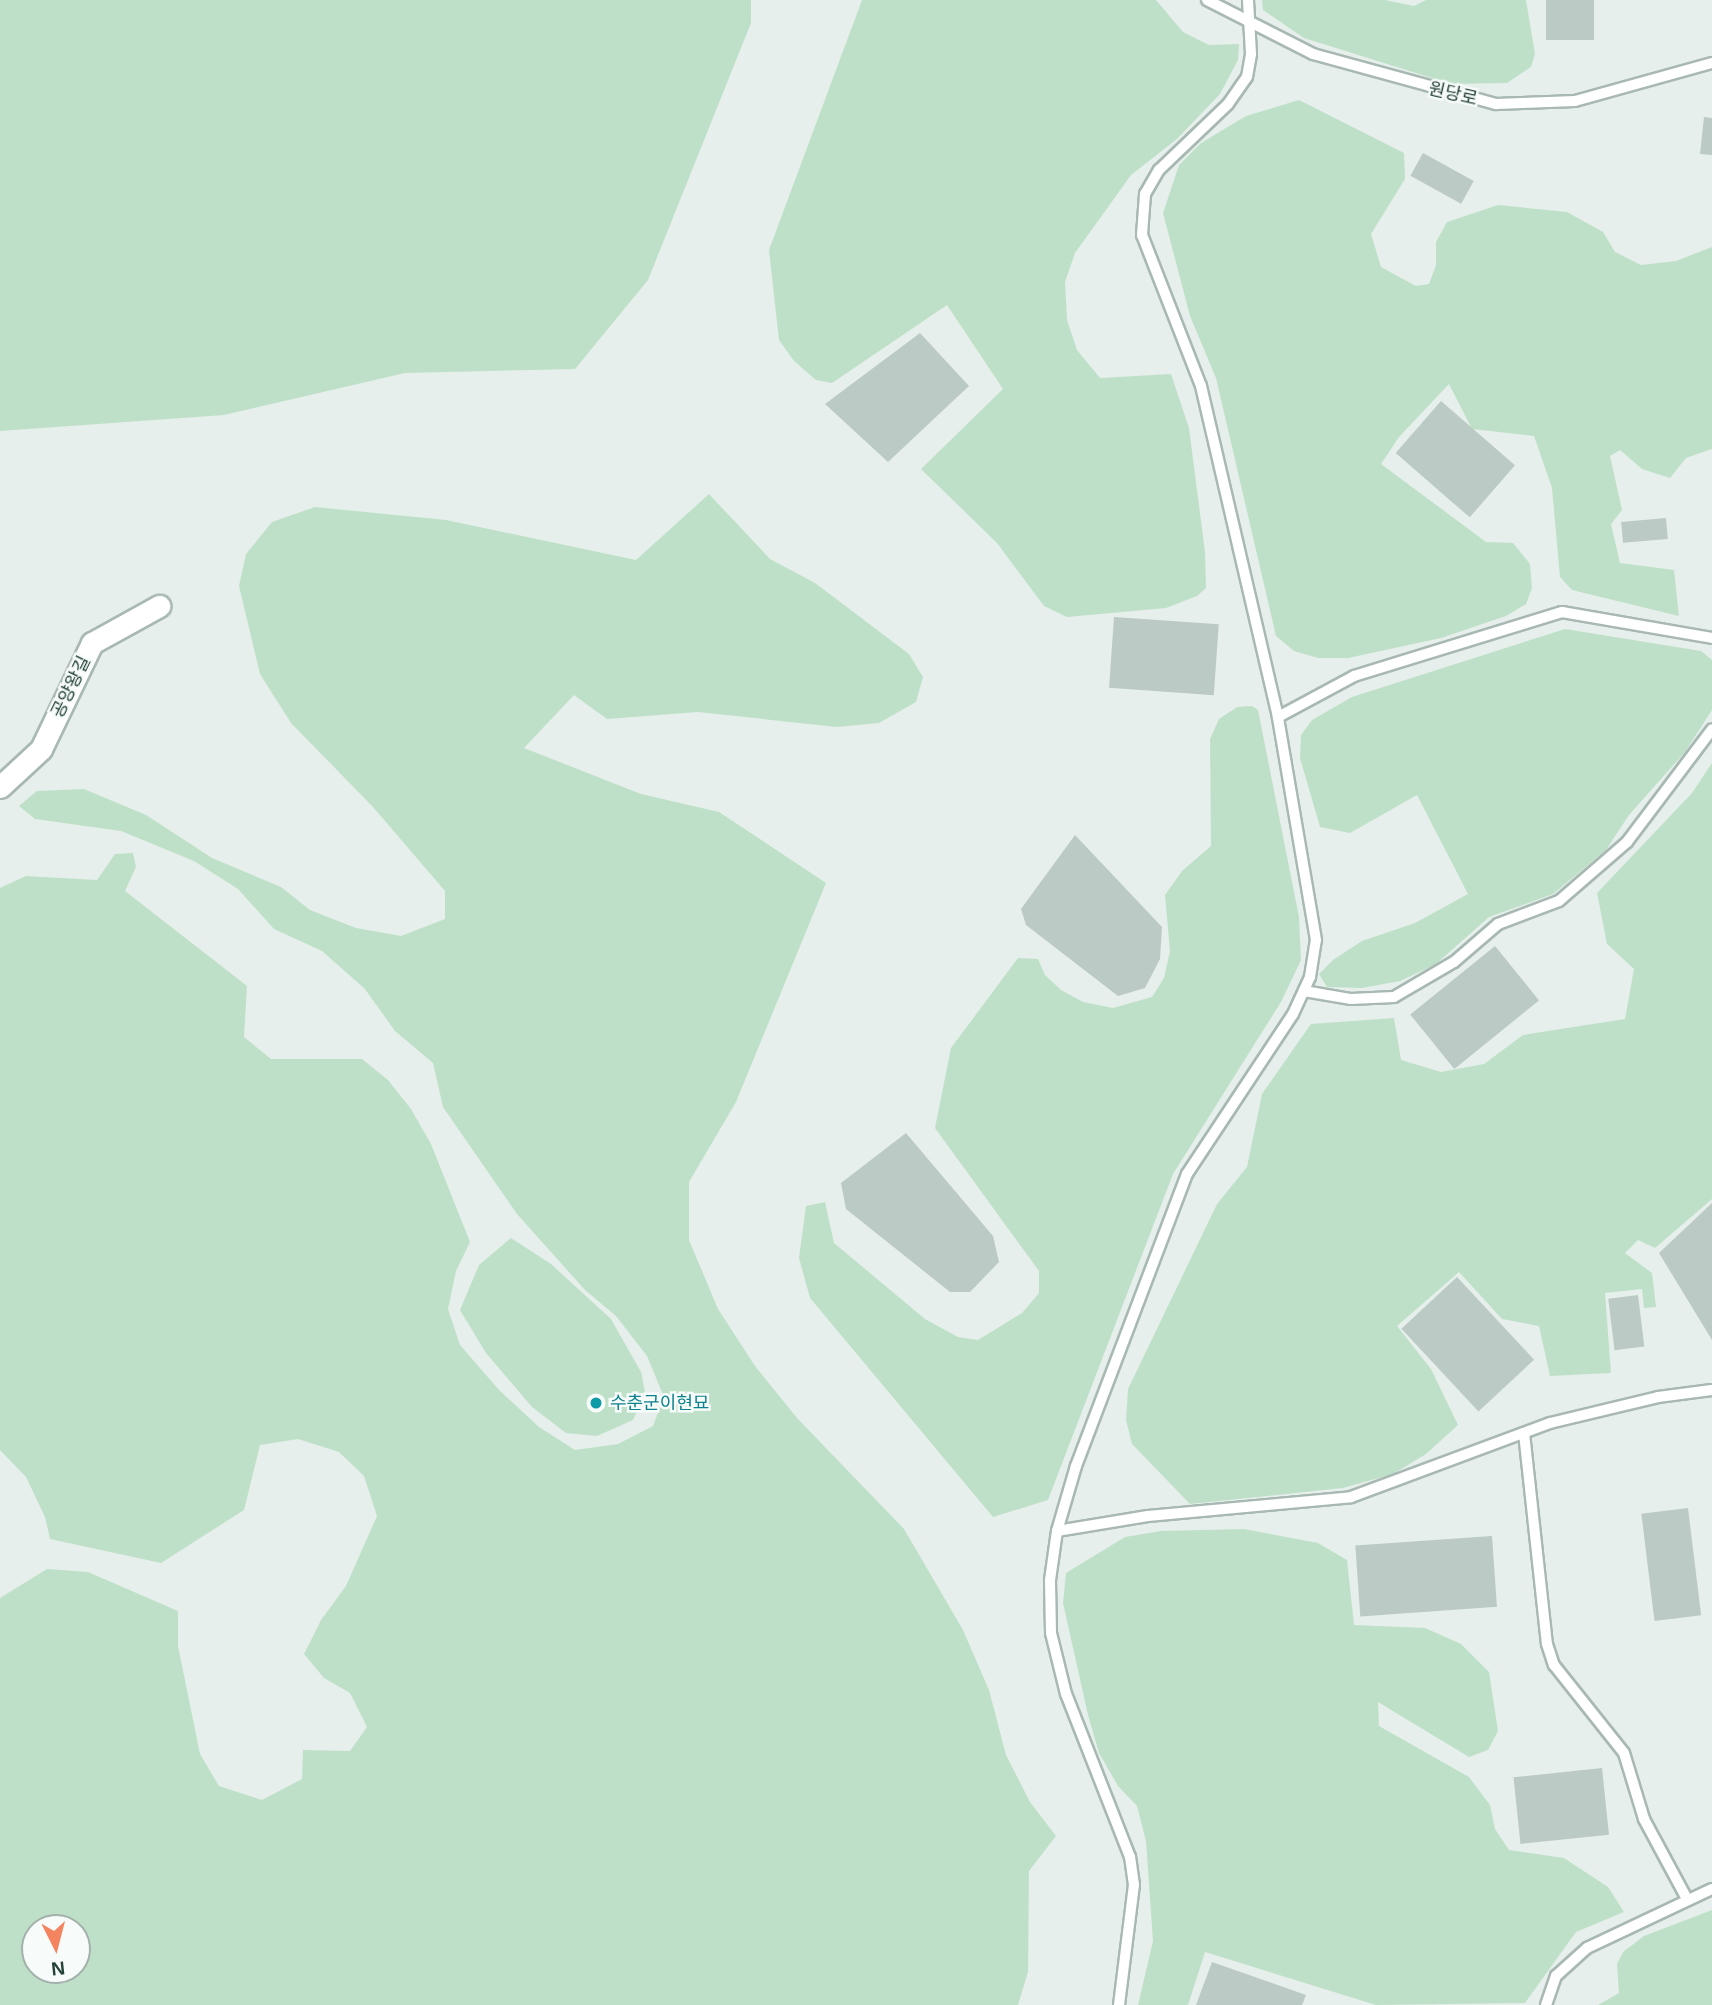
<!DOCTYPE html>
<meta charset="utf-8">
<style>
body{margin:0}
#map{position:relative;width:1712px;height:2005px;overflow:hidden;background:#e6efeb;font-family:Arial,"Noto Sans KR",sans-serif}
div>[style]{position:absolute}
.green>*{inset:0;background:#bfe0c8}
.building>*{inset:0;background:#bbcac4;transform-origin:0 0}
.roads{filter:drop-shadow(2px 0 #a8b8b2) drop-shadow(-2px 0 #a8b8b2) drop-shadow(0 2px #a8b8b2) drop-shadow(0 -2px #a8b8b2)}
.lane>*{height:10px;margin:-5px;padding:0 5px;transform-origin:5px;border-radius:5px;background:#fff}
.street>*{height:21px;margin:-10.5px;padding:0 10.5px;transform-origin:10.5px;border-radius:10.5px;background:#fff}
.dots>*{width:19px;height:19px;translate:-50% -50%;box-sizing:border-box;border:4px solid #f7fbf9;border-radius:50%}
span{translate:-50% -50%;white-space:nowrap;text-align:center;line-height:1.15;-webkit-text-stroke:5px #f7fbf9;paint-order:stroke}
.street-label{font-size:18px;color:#24423a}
.culture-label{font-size:18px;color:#0d838f}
.left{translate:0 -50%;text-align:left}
.north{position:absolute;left:21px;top:1914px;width:70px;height:70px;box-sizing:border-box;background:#f7fbf9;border:2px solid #a3b1ad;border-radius:50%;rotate:174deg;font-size:19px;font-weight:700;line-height:28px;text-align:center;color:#24423a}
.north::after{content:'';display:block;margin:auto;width:24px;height:32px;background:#f4845f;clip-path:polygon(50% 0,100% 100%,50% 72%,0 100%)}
</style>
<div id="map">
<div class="green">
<div style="clip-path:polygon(0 0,751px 0,751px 23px,648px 280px,575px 369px,405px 373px,224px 415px,0 431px)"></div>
<div style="clip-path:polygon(862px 0,1156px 0,1183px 32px,1209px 45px,1239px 44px,1238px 60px,1220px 94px,1177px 139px,1131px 175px,1075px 253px,1065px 282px,1067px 320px,1077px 350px,1100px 378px,1171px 374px,1189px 428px,1205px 552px,1206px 588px,1197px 596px,1166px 608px,1067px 617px,1044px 606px,997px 543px,921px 469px,1003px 389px,947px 305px,832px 383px,816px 380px,794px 361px,779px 340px,769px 250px)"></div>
<div style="clip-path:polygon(1262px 0,1385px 0,1414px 6px,1426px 0,1526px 0,1535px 54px,1531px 67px,1507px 83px,1451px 84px,1304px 38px,1263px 10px)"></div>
<div style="clip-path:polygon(1299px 100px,1404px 153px,1405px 179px,1371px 234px,1381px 267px,1416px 286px,1429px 284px,1436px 265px,1436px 242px,1447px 222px,1498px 205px,1567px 212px,1603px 232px,1615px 252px,1641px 265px,1676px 261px,1712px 247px,1712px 449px,1686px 458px,1670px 478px,1642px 469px,1620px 450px,1610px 456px,1622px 510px,1611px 524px,1620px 563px,1674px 570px,1679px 616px,1572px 590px,1560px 577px,1552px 488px,1534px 436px,1472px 429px,1449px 384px,1399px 437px,1381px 464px,1486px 542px,1513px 543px,1530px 564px,1532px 588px,1526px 604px,1506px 616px,1441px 638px,1348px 658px,1318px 658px,1294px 651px,1276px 636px,1216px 378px,1190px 316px,1163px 213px,1179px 165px,1201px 143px,1246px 116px)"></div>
<div style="clip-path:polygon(evenodd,709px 494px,770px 559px,815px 583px,909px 654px,923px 677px,916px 702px,879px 723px,837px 727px,698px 712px,607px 719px,574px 695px,524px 748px,641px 794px,719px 812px,826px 883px,736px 1102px,689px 1182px,689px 1240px,718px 1309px,755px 1366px,797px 1418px,904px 1529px,963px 1630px,989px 1690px,1006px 1755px,1030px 1802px,1056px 1836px,1029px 1871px,1028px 1972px,1018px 2005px,0 2005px,0 1598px,47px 1569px,88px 1572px,178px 1611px,178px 1646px,200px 1754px,219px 1786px,262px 1800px,302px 1779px,303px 1750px,350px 1751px,367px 1727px,350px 1693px,324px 1678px,304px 1654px,321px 1620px,346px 1586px,377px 1516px,364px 1476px,339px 1452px,298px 1439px,260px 1445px,244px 1510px,161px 1563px,50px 1539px,45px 1517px,26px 1477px,0 1450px,0 888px,26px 876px,97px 880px,115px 854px,133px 853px,136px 867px,125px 891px,247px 986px,244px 1037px,271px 1059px,362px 1059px,388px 1080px,411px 1109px,431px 1144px,470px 1242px,456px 1271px,448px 1309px,460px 1345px,499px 1390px,539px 1427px,575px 1450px,618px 1444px,653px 1426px,664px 1397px,647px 1356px,616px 1316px,585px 1290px,517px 1214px,443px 1107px,433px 1063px,395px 1031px,365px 989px,322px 951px,274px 929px,238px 889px,194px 861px,121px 831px,35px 819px,19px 806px,37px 791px,84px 789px,146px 815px,212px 858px,281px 887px,310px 910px,356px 928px,401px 936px,445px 919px,445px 891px,373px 807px,291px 723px,260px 674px,239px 586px,246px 554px,272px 522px,315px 507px,446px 520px,636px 560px,709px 494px,35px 1928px,77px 1928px,77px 1970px,35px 1970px,35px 1928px)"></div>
<div style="clip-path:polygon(1565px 629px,1701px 651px,1712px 660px,1712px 710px,1685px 752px,1629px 815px,1606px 850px,1553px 894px,1489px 917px,1436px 964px,1400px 981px,1362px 988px,1327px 987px,1319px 974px,1333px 960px,1362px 941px,1415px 923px,1468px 894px,1417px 795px,1350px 833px,1320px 827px,1300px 758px,1301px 735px,1312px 720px,1352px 697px)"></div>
<div style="clip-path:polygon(1252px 706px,1258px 710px,1299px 917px,1301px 960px,1281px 1002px,1173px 1174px,1048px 1500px,993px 1517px,810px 1298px,799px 1258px,806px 1206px,825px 1202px,834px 1243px,925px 1319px,958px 1337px,978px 1340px,1022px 1313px,1039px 1293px,1039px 1271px,935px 1128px,951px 1048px,1018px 958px,1038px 959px,1045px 975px,1061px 990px,1083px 1002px,1113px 1008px,1152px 997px,1164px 978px,1170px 951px,1165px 895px,1182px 871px,1211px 846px,1210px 739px,1219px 719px,1237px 707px)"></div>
<div style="clip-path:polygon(1712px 763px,1712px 1199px,1655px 1248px,1638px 1240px,1625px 1253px,1652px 1273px,1656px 1307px,1644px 1308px,1642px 1289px,1605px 1293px,1611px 1373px,1550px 1376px,1539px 1326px,1502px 1319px,1459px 1272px,1397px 1326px,1431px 1369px,1458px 1425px,1426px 1454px,1393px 1474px,1343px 1488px,1190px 1504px,1132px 1444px,1126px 1420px,1128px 1389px,1217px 1204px,1247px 1167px,1262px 1094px,1311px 1024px,1394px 1018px,1401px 1060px,1441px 1072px,1484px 1064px,1523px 1035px,1625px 1019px,1634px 969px,1607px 944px,1597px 893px,1692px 793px)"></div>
<div style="clip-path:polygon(511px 1238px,551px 1264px,611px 1319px,641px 1372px,645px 1392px,633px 1420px,597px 1436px,566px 1433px,532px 1407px,486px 1353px,460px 1310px,479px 1265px)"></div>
<div style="clip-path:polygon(1244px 1529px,1318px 1543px,1347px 1560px,1354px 1625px,1425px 1628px,1461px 1644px,1489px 1672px,1498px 1731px,1488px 1750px,1469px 1757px,1378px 1702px,1379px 1726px,1469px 1777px,1490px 1805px,1495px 1829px,1509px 1850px,1564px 1858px,1608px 1887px,1624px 1912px,1576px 1932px,1525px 2003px,1376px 2005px,1205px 1952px,1188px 2005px,1138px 2005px,1153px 1941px,1146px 1841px,1137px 1806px,1118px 1786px,1099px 1753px,1088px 1715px,1063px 1603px,1066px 1573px,1125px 1537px,1161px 1531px)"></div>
<div style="clip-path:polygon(1712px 1910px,1712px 2005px,1598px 2005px,1619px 1993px,1617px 1964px,1623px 1952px,1644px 1936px)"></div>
</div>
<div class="building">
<div style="left:1546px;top:0;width:48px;height:40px"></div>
<div style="clip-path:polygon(1704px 117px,1712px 118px,1712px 155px,1700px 154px)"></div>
<div style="left:1423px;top:153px;width:58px;height:26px;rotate:29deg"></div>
<div style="clip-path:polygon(920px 333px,969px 386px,888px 462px,825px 404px)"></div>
<div style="left:1441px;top:401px;width:98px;height:69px;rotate:41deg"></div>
<div style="left:1666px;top:518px;width:21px;height:45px;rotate:85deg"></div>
<div style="left:1114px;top:617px;width:105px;height:71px;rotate:4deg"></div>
<div style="clip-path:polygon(1075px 835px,1162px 927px,1160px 959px,1145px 988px,1118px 996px,1026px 925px,1021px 909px)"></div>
<div style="left:1495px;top:946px;width:70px;height:109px;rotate:51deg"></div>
<div style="clip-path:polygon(906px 1133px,993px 1236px,999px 1262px,970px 1292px,950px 1292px,846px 1209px,841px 1183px)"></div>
<div style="clip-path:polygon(1712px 1203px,1712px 1340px,1659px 1253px)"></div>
<div style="left:1457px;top:1277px;width:113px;height:76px;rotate:47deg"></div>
<div style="left:1638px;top:1295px;width:52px;height:30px;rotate:83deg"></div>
<div style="left:1688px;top:1508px;width:108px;height:47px;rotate:83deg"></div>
<div style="left:1492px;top:1536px;width:71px;height:137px;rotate:86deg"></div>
<div style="left:1602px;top:1768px;width:67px;height:89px;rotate:84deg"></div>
<div style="clip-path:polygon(1212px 1962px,1306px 1995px,1302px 2005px,1196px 2005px)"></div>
</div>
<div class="roads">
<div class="lane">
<div style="left:1207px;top:0;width:119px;rotate:27deg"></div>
<div style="left:1313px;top:54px;width:190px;rotate:15.3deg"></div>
<div style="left:1496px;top:104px;width:79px;rotate:-2.2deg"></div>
<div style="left:1575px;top:101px;width:142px;rotate:-15.5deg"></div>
<div style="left:1278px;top:717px;width:86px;rotate:-28.3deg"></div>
<div style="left:1354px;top:676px;width:218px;rotate:-17.1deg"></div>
<div style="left:1562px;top:612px;width:152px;rotate:9.8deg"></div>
<div style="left:1304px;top:991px;width:48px;rotate:9.7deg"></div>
<div style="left:1351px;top:999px;width:43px;rotate:-2.7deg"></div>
<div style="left:1394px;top:997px;width:69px;rotate:-30.3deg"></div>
<div style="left:1454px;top:962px;width:58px;rotate:-40.8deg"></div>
<div style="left:1498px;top:924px;width:65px;rotate:-20.7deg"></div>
<div style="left:1559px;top:901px;width:90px;rotate:-40.9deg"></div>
<div style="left:1627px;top:842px;width:141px;rotate:-53deg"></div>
<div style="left:1524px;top:1433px;width:212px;rotate:83.8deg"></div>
<div style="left:1547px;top:1644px;width:22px;rotate:72deg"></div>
<div style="left:1554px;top:1665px;width:112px;rotate:51.5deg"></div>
<div style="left:1624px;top:1753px;width:69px;rotate:73.1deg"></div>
<div style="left:1644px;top:1819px;width:91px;rotate:61.7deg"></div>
<div style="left:1057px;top:1531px;width:92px;rotate:-9.4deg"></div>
<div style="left:1148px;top:1516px;width:204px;rotate:-5.3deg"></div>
<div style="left:1351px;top:1497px;width:212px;rotate:-20.4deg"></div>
<div style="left:1550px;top:1423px;width:111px;rotate:-13.5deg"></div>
<div style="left:1658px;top:1397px;width:54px;rotate:-7.4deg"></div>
<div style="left:1119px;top:2005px;width:121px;rotate:-82.9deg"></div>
<div style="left:1134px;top:1885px;width:28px;rotate:-98deg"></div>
<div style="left:1130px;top:1857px;width:175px;rotate:-111.4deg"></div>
<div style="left:1066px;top:1694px;width:63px;rotate:-103.8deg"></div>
<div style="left:1051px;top:1633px;width:53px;rotate:-91.1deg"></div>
<div style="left:1050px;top:1580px;width:49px;rotate:-81.9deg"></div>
<div style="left:1057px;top:1531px;width:68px;rotate:-73.7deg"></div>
<div style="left:1076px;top:1466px;width:312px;rotate:-69.2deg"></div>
<div style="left:1187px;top:1174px;width:192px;rotate:-56.5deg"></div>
<div style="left:1293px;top:1014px;width:41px;rotate:-65.3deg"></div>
<div style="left:1310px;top:977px;width:37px;rotate:-81deg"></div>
<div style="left:1316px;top:940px;width:226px;rotate:-99.7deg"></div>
<div style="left:1278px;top:717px;width:340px;rotate:-103.1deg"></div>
<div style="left:1201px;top:386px;width:162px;rotate:-111.3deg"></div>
<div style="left:1142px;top:235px;width:41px;rotate:-85.8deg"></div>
<div style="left:1145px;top:194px;width:28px;rotate:-60deg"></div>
<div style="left:1159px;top:170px;width:95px;rotate:-43.7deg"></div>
<div style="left:1228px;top:104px;width:33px;rotate:-55deg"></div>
<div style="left:1247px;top:77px;width:23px;rotate:-80deg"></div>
<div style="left:1251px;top:54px;width:54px;rotate:-93.2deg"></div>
<div style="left:1546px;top:2005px;width:31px;rotate:-71deg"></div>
<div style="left:1556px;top:1976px;width:42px;rotate:-42.1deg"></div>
<div style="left:1587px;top:1948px;width:138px;rotate:-25.3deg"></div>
</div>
<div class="street">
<div style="left:0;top:787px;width:56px;rotate:-42.8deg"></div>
<div style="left:41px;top:749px;width:118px;rotate:-64.3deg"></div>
<div style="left:92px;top:643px;width:77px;rotate:-28.9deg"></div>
</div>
</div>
<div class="dots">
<div style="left:596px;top:1403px;background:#0f9aa8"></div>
</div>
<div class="street-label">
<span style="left:1453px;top:94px;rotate:13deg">원당로</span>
<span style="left:71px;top:687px;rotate:-64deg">공양왕길</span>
</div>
<div class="culture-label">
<span class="left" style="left:610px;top:1403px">수춘군이현묘</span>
</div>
<div class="north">N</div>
</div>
